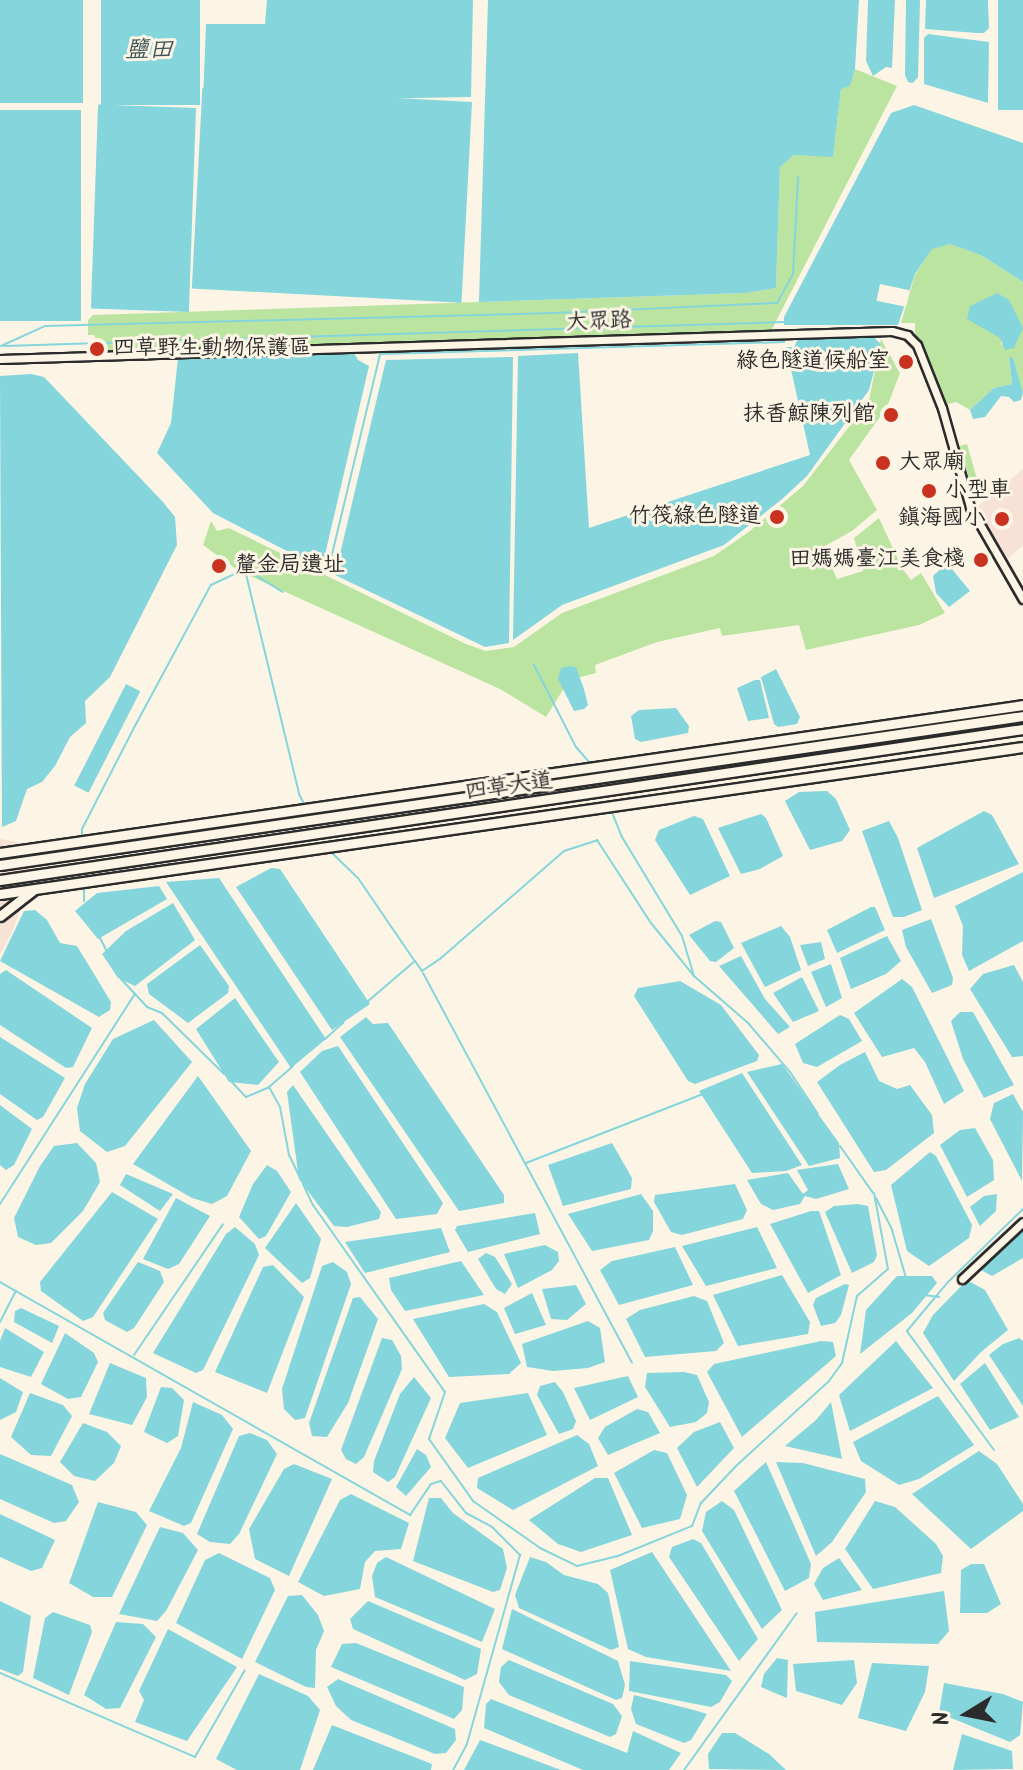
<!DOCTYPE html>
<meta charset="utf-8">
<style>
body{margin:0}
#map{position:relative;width:1023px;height:1770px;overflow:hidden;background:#fcf5e5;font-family:Kalam,"LXGW WenKai TC",sans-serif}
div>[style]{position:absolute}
.built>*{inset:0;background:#f8e2d5}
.green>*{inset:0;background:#bbe4a0;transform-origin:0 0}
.water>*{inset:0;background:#84d5dc;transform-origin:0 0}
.pier>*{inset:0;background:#fcf5e5;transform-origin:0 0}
.stream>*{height:2px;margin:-1px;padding:0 1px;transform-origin:1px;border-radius:1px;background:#84d5dc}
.roads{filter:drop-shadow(2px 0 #2b2b2b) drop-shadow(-2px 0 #2b2b2b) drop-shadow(0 2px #2b2b2b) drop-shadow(0 -2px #2b2b2b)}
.minor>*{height:7px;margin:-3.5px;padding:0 3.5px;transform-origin:3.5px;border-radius:3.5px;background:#fcf5e5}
.tertiary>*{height:9px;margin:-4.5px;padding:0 4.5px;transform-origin:4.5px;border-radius:4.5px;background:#fcf5e5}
.dots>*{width:22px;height:22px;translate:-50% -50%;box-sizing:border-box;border:4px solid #fcf5e5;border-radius:50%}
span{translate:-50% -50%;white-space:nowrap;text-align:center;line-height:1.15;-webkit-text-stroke:6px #fcf5e5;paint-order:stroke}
.street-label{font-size:22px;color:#2b2b2b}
.poi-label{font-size:22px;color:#2b2b2b}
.left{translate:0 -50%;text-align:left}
.right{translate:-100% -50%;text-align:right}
.water-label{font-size:24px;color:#415657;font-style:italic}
.north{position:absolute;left:927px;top:1674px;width:80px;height:80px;-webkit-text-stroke:6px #fcf5e5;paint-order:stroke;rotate:260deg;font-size:22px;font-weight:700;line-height:32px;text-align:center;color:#2b2b2b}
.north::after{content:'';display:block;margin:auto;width:28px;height:36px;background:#2b2b2b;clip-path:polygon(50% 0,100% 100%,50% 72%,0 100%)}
</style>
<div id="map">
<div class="built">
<div style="clip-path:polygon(1023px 469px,1023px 545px,1006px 560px,985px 530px,976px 508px)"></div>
<div style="clip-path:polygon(0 839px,42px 846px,12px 932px,0 955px)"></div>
</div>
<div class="green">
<div style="clip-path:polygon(855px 69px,897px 86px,771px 331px,103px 352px,94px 335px,88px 335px,88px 320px,93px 315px,746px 293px,776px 288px,780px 167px,794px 155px,833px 156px,841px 88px,850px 86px)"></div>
<div style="clip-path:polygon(evenodd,951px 244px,981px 255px,1023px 282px,1023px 393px,1013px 357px,1009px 359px,1012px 384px,994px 388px,970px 410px,956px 402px,945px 405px,915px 335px,915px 323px,901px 323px,915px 275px,932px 248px,951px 244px,1009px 300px,1017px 322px,1001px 346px,1001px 338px,991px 332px,1009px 300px)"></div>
<div style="clip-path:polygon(881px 339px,900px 373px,887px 407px,849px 460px,877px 510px,852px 531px,823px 547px,837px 579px,863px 571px,854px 538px,879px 518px,902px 568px,911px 580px,921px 573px,945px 613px,919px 625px,806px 650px,799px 625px,722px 636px,720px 628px,657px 642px,595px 665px,596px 673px,569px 680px,546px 717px,500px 689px,239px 571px,203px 545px,211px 521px,217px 531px,229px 528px,466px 644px,486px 651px,514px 647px,562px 613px,714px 556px,750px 531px,803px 486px,869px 401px)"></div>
<div style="left:967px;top:444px;width:58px;height:10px;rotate:74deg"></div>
</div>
<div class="water">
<div style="left:0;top:0;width:83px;height:103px"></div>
<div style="left:101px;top:0;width:99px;height:105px"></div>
<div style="clip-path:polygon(267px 0,473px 0,471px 97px,203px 102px,206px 24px,265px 24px)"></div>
<div style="clip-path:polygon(488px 0,859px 0,855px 69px,850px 86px,841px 89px,833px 157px,794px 155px,780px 167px,776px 288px,746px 293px,479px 302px)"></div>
<div style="clip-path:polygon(868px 0,895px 0,892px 68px,886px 67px,873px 76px,866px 61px)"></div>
<div style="clip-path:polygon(906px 0,920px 0,918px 77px,913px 83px,908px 82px,905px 75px)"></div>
<div style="clip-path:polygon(926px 0,988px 0,989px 28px,984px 33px,977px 33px,925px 29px)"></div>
<div style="left:998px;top:0;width:25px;height:110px"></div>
<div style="clip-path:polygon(928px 34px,989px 42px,988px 103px,924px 84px,924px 38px)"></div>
<div style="left:472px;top:102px;width:201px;height:270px;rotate:93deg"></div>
<div style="clip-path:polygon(914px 105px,1023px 143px,1023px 282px,981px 255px,950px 244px,932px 249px,915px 274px,898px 325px,784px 325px,784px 317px,891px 113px)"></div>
<div style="left:196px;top:108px;width:204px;height:98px;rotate:92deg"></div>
<div style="left:0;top:110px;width:81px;height:211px"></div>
<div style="clip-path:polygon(997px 293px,1009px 300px,1023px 328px,1014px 348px,1005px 350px,1000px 338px,967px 319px,970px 306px)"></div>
<div style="clip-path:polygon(872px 336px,881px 344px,869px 390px,807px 476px,781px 500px,724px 545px,562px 605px,513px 640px,518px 356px,578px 353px,589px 528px,810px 455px,786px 347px,794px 347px,798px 339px)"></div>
<div style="clip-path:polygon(354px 353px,358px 360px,369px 366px,324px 559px,316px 558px,312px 564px,213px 513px,157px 453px,171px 423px,178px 358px)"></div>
<div style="clip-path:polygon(513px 357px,509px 643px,485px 647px,335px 575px,386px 360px)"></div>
<div style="clip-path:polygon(1013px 357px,1023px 393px,1021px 400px,1014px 402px,1009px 397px,1001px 396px,985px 417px,973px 419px,970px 410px,994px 388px,1012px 384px,1009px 358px)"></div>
<div style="clip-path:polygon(31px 374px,44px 377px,163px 502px,175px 517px,177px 545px,110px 677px,85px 701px,86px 723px,70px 737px,55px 766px,42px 782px,27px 789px,16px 821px,2px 827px,0 376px)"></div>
<div style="clip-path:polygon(947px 563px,970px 591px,949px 607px,936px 593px,933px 576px)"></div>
<div style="clip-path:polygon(569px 666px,576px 667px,584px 689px,588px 705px,584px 709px,574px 711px,558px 679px,561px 668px)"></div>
<div style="clip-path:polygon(776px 669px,800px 717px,797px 724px,778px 727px,774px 724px,761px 677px)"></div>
<div style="clip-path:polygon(755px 680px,760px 680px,769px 718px,748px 721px,737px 688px)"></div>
<div style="left:126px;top:684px;width:16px;height:114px;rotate:27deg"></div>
<div style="clip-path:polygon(676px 708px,689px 726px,688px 733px,641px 742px,635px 739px,631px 716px,639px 710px)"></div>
<div style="clip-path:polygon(827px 791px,836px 799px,850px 830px,842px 841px,810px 850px,785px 801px,799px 792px)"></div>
<div style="clip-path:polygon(984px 811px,992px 815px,1019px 864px,934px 898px,917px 848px)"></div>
<div style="clip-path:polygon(761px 814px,766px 818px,783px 856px,760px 869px,741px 874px,718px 828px)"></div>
<div style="clip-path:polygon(694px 816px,703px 819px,730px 876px,690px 895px,655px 840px,659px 830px)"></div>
<div style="clip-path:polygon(889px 821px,898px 838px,922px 910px,904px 917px,893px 917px,862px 831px)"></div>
<div style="clip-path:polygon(271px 868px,280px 869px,370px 1004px,332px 1030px,236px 887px)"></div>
<div style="clip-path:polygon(1023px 872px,1023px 941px,969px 971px,962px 955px,963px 926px,955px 906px)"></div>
<div style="clip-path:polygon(219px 878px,326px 1039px,291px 1068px,166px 882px)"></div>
<div style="clip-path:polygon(159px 886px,167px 899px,98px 939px,75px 911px,97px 893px)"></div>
<div style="clip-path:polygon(173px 903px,195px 940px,135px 986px,118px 978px,102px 954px,126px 931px)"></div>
<div style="clip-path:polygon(871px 907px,875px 907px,885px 930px,837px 953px,827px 930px)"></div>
<div style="clip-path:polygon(35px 910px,47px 920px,60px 943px,77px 946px,111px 1002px,110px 1010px,99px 1017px,0 961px,24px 911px)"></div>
<div style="clip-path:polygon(931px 919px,953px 978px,952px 985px,932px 993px,906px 947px,902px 930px)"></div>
<div style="clip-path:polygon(715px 921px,721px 922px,734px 948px,716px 962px,710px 961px,689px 935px)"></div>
<div style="clip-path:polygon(781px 926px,790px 937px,801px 970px,765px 987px,741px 943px)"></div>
<div style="clip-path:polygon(887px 936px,901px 961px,886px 974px,851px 989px,840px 958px)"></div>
<div style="clip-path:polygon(821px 942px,825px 959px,808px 966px,800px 945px)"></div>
<div style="clip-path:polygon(200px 945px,229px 986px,228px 993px,188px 1023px,149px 994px,147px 984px)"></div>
<div style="clip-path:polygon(741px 956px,765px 999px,790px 1027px,778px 1034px,719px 966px)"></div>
<div style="clip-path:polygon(831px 964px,842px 998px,826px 1007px,811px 972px)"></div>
<div style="clip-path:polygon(1014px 965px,1023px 982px,1023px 1056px,1012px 1057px,970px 989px,983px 974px)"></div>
<div style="clip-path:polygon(6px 970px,92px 1028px,73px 1067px,66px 1068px,0 1025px,0 974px)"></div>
<div style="clip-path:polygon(802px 977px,819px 1011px,793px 1022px,773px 993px)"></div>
<div style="clip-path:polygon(902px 979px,912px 987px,964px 1091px,944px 1104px,925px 1062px,914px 1048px,882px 1057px,854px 1013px)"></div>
<div style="clip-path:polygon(680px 981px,721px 1005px,759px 1055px,757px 1061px,695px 1084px,688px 1081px,634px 996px,638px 988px)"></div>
<div style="clip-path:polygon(235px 998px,279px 1062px,258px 1085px,229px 1082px,196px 1029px)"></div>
<div style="clip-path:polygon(960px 1012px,973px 1012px,1014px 1085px,984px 1098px,963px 1059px,951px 1021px)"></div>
<div style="clip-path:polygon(840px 1015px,849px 1019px,862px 1041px,817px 1067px,803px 1063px,795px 1044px)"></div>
<div style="clip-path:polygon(366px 1017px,373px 1024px,388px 1023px,504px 1195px,504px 1203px,459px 1211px,340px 1037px)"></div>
<div style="clip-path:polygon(154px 1020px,192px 1062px,125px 1146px,107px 1152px,80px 1131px,77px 1108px,85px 1084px,113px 1039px)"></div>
<div style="clip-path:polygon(0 1037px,65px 1078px,43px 1117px,37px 1120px,0 1094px)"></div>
<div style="clip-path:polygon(338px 1046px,443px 1203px,437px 1214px,396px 1219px,300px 1072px,322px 1051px)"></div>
<div style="clip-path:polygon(865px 1052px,879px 1081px,897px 1089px,910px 1085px,932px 1115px,934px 1133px,886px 1170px,874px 1172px,817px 1082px,840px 1065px)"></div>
<div style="clip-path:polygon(782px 1064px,839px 1143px,840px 1158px,809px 1166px,747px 1072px)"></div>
<div style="clip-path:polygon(742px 1073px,802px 1165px,786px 1171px,752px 1173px,699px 1091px)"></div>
<div style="clip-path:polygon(198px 1076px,251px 1151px,227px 1196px,212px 1204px,192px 1198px,133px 1164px)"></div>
<div style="clip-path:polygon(293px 1085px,381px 1212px,379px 1219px,347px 1227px,334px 1226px,299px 1179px,287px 1092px)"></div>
<div style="clip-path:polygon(1013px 1094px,1023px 1112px,1022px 1181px,990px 1119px,994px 1103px)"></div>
<div style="clip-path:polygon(0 1105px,32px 1129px,14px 1165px,6px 1170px,0 1165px)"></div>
<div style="clip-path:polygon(975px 1128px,993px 1160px,994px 1180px,967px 1197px,940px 1145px,960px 1130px)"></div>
<div style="clip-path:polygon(77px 1143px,96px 1163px,100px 1182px,83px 1211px,51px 1243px,36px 1245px,18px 1237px,14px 1218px,40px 1166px,54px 1146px)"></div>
<div style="clip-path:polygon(612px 1143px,632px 1178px,631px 1189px,563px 1206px,548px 1165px)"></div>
<div style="clip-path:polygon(930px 1152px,936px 1156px,972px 1225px,969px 1238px,929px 1266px,907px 1251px,891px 1185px)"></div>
<div style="clip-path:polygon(838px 1164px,849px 1189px,816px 1199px,805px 1196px,800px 1204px,773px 1210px,761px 1204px,747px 1180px,788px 1173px,803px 1194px,808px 1190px,797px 1170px)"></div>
<div style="clip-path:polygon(267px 1165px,277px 1171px,291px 1192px,266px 1236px,259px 1239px,239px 1217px,253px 1184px)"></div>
<div style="clip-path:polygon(126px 1174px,173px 1194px,160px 1211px,120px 1185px)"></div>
<div style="clip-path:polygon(735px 1184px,747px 1210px,743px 1219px,682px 1235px,671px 1232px,654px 1202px,655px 1195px)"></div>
<div style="clip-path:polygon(112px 1192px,158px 1219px,93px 1317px,83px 1321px,41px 1291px,40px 1282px)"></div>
<div style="clip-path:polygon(641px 1194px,653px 1211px,653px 1231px,649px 1240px,592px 1251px,568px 1214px)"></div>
<div style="clip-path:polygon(997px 1194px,996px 1211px,980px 1226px,970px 1207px,984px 1196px)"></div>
<div style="clip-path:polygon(176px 1198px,210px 1216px,179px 1264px,168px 1269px,143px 1259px)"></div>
<div style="clip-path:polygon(296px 1203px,321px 1239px,310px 1278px,302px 1283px,265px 1248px)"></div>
<div style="clip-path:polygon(857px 1204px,868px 1206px,877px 1255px,874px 1262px,852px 1273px,825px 1212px,834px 1206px)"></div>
<div style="clip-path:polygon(811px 1211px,819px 1211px,841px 1275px,808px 1293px,770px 1224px)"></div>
<div style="clip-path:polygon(535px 1213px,540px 1234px,468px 1252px,455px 1230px,457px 1226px)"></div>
<div style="clip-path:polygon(235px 1227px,255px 1244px,259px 1255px,203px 1370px,196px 1373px,153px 1353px,226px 1234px)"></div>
<div style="clip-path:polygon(757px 1227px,777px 1268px,706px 1286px,682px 1246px)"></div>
<div style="clip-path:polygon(441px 1228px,450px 1252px,365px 1273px,345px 1242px)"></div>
<div style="clip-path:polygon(1023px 1229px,1023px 1258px,992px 1276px,981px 1270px)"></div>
<div style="clip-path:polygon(545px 1245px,558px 1252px,559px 1261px,552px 1270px,518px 1288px,504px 1254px)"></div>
<div style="clip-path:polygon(675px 1247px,693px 1285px,619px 1305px,600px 1270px,612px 1261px)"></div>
<div style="clip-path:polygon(486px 1253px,495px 1257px,512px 1284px,505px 1294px,496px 1289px,478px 1259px)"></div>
<div style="clip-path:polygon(461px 1261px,484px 1295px,405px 1311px,391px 1290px,389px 1278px)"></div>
<div style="clip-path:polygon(138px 1262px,160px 1271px,164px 1282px,134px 1328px,127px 1332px,105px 1320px,103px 1313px)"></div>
<div style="clip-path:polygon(333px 1262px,347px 1272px,351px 1284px,305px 1418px,295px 1420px,284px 1409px,282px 1389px,322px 1266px)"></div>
<div style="clip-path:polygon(273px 1265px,304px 1297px,267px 1393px,215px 1372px,263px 1267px)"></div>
<div style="clip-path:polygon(782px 1275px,810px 1322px,808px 1334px,738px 1346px,713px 1295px)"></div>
<div style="clip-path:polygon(897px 1276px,932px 1276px,937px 1283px,912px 1313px,860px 1354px,866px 1310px)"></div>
<div style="clip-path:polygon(967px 1280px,985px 1290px,1008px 1330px,981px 1352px,954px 1381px,923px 1333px,933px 1315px)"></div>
<div style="clip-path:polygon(845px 1284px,849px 1285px,841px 1315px,835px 1323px,821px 1326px,813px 1305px,816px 1298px)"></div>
<div style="clip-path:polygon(576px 1285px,586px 1304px,567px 1320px,551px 1319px,542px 1289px)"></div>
<div style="clip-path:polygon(532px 1293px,546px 1325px,515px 1334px,504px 1308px)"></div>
<div style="clip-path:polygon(694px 1296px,707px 1301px,724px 1343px,716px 1351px,645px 1357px,626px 1319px,640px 1310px)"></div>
<div style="clip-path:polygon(360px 1297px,378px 1319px,348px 1403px,327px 1437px,312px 1436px,309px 1423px,353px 1298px)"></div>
<div style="clip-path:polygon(484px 1304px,497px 1312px,521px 1363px,509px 1374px,449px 1377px,413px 1319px)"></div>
<div style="clip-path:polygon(21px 1308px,59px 1326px,52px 1343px,14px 1322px,15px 1311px)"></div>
<div style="clip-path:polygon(588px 1321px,600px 1328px,605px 1362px,588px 1368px,553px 1371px,527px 1367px,522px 1344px)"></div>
<div style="clip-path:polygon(5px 1328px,44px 1352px,31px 1377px,0 1367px,0 1341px)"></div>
<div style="clip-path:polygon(65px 1333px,94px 1353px,98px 1362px,81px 1397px,68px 1399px,41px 1384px)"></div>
<div style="clip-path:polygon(382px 1338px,392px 1340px,401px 1356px,402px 1369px,364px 1457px,356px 1464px,346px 1459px,341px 1450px)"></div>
<div style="clip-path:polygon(1019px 1338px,1023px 1341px,1023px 1406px,989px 1355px,1003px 1344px)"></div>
<div style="clip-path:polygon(821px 1341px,833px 1342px,836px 1356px,742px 1437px,707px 1372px,714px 1364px)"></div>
<div style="clip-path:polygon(896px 1341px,933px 1388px,850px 1431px,839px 1395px)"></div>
<div style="clip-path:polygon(110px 1363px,146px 1378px,147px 1397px,132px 1425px,89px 1414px)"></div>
<div style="clip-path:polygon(985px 1363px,1019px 1417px,990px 1430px,960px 1384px)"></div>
<div style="clip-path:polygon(684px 1372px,697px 1375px,709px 1402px,707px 1413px,696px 1422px,670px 1427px,645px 1387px,647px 1373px)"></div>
<div style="clip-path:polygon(628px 1376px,638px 1397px,590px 1420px,574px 1388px)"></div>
<div style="clip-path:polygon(414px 1377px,431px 1398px,395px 1477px,388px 1482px,373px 1472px,374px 1461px,400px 1394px)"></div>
<div style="clip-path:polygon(0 1378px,23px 1392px,16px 1412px,0 1420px)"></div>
<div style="clip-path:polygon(555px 1382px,563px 1392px,576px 1421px,573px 1429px,559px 1434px,537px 1395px,540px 1386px)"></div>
<div style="clip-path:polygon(161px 1387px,172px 1388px,184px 1400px,178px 1436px,167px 1443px,144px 1432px)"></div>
<div style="clip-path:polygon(30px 1393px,63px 1405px,72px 1416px,51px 1456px,31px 1455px,11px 1437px)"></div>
<div style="clip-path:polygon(528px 1393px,547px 1435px,468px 1468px,445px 1438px,460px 1403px)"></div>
<div style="clip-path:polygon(938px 1396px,974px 1445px,919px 1479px,899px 1485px,861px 1461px,853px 1442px)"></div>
<div style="clip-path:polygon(193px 1402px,222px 1415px,233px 1429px,191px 1523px,184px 1526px,149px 1511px,181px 1448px)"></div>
<div style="clip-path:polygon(831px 1402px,842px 1459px,785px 1446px,816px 1420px)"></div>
<div style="clip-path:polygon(637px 1409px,648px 1412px,660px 1433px,608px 1455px,598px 1438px,605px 1427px)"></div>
<div style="clip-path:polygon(720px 1422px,734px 1448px,697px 1487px,677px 1448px,694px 1432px)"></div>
<div style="clip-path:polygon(83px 1423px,107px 1432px,121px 1446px,114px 1463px,95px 1481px,74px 1476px,60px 1462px)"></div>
<div style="clip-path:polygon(250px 1433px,267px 1440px,277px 1454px,239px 1534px,230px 1544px,210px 1542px,197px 1534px,239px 1436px)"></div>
<div style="clip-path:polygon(577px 1435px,589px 1444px,598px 1466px,513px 1510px,477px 1488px,478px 1478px)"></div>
<div style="clip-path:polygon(417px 1449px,426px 1455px,431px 1467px,406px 1496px,396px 1487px)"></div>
<div style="clip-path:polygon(654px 1450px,667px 1453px,687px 1495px,680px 1519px,642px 1528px,614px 1473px)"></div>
<div style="clip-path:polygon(979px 1451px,997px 1464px,1023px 1504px,1023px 1511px,971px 1549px,912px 1494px)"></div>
<div style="clip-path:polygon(0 1454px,72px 1485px,79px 1502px,66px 1521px,54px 1523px,0 1499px)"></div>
<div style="clip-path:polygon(766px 1462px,811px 1564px,809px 1578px,785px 1591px,734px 1491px)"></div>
<div style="clip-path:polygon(776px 1462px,803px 1463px,865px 1479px,866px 1492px,832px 1542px,816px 1556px)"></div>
<div style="clip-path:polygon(294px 1464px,332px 1479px,289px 1576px,255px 1559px,249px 1529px,284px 1469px)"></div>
<div style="clip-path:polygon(595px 1478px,608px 1478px,632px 1535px,581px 1552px,558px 1544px,529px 1520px)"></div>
<div style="clip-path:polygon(351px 1494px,409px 1523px,401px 1549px,375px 1551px,365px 1562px,360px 1589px,324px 1596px,298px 1582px,340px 1500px)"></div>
<div style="clip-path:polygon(429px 1498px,441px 1498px,453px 1513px,503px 1549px,507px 1568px,500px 1590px,493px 1592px,413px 1561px)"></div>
<div style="clip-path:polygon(722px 1501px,734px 1510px,782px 1610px,762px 1629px,702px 1531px,706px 1512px)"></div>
<div style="clip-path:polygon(875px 1501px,895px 1507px,936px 1544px,943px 1556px,941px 1573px,873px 1589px,845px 1549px)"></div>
<div style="clip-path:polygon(98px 1502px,136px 1512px,147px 1525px,112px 1597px,93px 1597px,69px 1583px)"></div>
<div style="clip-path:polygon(0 1514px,55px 1540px,42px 1568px,31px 1571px,0 1557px)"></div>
<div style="clip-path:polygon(160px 1527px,183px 1533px,198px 1550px,166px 1611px,157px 1621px,119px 1614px)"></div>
<div style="clip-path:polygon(693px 1539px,701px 1543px,758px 1639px,739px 1661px,669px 1557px,672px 1547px)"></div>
<div style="clip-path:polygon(652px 1552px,731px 1671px,646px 1657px,628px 1649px,610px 1570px)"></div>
<div style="clip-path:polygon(219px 1553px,270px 1578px,275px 1590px,242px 1659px,176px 1623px,205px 1560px)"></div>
<div style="clip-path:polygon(386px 1557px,495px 1609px,482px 1642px,375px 1597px,372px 1576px,377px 1563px)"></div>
<div style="clip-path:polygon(530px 1557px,546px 1562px,564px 1575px,598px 1584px,608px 1593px,619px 1647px,611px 1650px,519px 1608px,515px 1595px)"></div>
<div style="clip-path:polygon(839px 1558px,862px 1590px,823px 1600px,814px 1584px,823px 1568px)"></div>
<div style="clip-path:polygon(971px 1564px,984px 1564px,1001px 1604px,987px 1613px,960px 1613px,961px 1570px)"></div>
<div style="clip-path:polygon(944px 1591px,949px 1631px,938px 1644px,817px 1642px,815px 1612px)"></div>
<div style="clip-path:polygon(302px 1595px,318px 1615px,324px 1631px,316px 1650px,315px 1688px,306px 1687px,255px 1662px,288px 1596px)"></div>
<div style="clip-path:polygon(0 1601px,31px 1616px,23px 1672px,18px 1676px,0 1669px)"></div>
<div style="clip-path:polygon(368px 1601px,481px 1649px,477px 1674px,465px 1680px,353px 1629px,350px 1619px)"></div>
<div style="clip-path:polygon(512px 1609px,618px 1661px,625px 1685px,622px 1698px,616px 1700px,502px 1649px)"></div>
<div style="clip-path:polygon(53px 1612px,90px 1625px,92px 1632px,69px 1695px,33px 1678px,45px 1618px)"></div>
<div style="clip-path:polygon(116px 1622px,143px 1624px,156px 1637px,120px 1708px,106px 1709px,84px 1695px)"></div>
<div style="clip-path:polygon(168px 1629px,237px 1667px,187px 1741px,135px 1722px,144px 1700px,139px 1691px)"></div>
<div style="clip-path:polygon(356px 1643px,464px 1687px,462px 1710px,454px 1719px,331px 1667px,342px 1644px)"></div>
<div style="clip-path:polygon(777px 1658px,788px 1660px,787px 1698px,761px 1687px,764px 1674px)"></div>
<div style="clip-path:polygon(509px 1660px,613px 1704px,622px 1716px,616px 1734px,610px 1737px,509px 1695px,499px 1682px,501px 1667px)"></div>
<div style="clip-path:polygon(854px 1660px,857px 1683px,842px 1705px,796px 1691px,793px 1664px)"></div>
<div style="clip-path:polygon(630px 1661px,726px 1675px,732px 1681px,720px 1702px,711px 1707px,629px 1691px)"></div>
<div style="clip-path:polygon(872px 1663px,929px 1666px,925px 1692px,906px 1731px,858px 1718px)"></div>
<div style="clip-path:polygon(259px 1674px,308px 1696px,320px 1710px,300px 1770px,237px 1770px,216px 1759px)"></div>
<div style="clip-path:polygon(338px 1679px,455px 1729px,456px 1740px,446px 1753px,435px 1754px,351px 1720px,336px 1706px,327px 1687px)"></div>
<div style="clip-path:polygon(944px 1683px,1003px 1694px,1023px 1702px,1020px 1735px,1010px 1742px,939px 1713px)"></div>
<div style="clip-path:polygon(634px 1695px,694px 1710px,707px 1714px,691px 1740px,684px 1743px,636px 1724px,631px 1709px)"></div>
<div style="clip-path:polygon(491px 1699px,627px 1753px,633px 1731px,681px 1753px,669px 1770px,583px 1770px,484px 1728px,486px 1704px)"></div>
<div style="clip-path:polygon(332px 1725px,432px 1764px,431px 1770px,313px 1770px)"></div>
<div style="clip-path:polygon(722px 1733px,735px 1733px,769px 1754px,786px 1770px,709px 1769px,708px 1754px)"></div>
<div style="clip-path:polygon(962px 1734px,1012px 1751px,1013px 1769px,953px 1770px)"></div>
<div style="clip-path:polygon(480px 1740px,561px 1770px,464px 1770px)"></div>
</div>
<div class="pier">
<div style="left:880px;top:284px;width:30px;height:17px;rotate:12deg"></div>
</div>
<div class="stream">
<div style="left:1px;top:346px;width:48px;rotate:-24.4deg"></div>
<div style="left:45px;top:326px;width:509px;rotate:-1.46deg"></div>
<div style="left:554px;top:313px;width:223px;rotate:-2.6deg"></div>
<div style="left:777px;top:303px;width:33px;rotate:-61deg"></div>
<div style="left:793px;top:274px;width:97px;rotate:-87deg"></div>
<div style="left:4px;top:346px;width:781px;rotate:-1.76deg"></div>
<div style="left:245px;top:570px;width:230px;rotate:76.4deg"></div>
<div style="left:299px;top:794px;width:11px;rotate:63deg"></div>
<div style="left:328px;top:571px;width:223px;rotate:-76.5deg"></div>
<div style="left:380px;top:354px;width:404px;rotate:-1.7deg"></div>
<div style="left:784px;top:342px;width:3px;rotate:-108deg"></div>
<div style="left:534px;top:665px;width:92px;rotate:62.9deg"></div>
<div style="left:576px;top:747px;width:23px;rotate:49deg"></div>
<div style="left:611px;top:810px;width:29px;rotate:68deg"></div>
<div style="left:622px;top:837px;width:116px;rotate:58.8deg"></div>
<div style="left:682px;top:936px;width:42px;rotate:73.3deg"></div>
<div style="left:694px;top:976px;width:72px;rotate:41deg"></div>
<div style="left:748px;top:1023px;width:65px;rotate:49.4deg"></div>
<div style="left:790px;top:1072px;width:50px;rotate:56.3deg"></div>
<div style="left:82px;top:835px;width:6px;rotate:-90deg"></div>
<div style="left:82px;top:829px;width:118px;rotate:-62.8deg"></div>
<div style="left:136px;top:724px;width:158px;rotate:-61.7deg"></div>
<div style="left:211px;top:585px;width:38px;rotate:-25deg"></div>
<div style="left:245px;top:569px;width:44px;rotate:31.2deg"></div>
<div style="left:331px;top:852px;width:37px;rotate:44deg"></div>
<div style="left:358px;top:878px;width:99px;rotate:55.7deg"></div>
<div style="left:84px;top:887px;width:14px;rotate:90deg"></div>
<div style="left:99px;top:936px;width:18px;rotate:63deg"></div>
<div style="left:423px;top:973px;width:442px;rotate:61.8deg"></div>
<div style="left:121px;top:979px;width:38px;rotate:47deg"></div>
<div style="left:147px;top:1007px;width:16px;rotate:22deg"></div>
<div style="left:162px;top:1013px;width:87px;rotate:44.5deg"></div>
<div style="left:367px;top:1002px;width:63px;rotate:-40.5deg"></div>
<div style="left:415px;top:961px;width:12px;rotate:55deg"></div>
<div style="left:422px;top:971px;width:23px;rotate:-34deg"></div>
<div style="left:441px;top:958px;width:163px;rotate:-41deg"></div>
<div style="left:564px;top:851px;width:35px;rotate:-18deg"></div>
<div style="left:597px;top:840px;width:99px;rotate:57deg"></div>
<div style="left:651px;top:923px;width:68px;rotate:50.9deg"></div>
<div style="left:325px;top:1039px;width:25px;rotate:-42deg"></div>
<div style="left:231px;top:1081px;width:22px;rotate:47deg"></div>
<div style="left:246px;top:1097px;width:25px;rotate:-23deg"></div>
<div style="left:269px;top:1087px;width:32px;rotate:-41deg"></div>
<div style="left:269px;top:1087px;width:23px;rotate:61deg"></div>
<div style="left:280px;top:1107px;width:49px;rotate:79.4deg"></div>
<div style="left:289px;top:1155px;width:25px;rotate:64deg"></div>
<div style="left:840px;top:1146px;width:57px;rotate:54.9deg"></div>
<div style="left:526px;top:1163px;width:190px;rotate:-21.3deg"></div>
<div style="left:303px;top:1184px;width:23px;rotate:65deg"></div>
<div style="left:313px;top:1205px;width:229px;rotate:54.8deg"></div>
<div style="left:445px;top:1392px;width:50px;rotate:108.8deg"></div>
<div style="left:429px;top:1439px;width:76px;rotate:54.6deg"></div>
<div style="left:473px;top:1501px;width:82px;rotate:35deg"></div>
<div style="left:540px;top:1548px;width:41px;rotate:25.9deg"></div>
<div style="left:577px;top:1566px;width:42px;rotate:-13.7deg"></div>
<div style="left:618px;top:1556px;width:80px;rotate:-22.1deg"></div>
<div style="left:692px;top:1526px;width:25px;rotate:-69deg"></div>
<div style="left:701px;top:1503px;width:51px;rotate:-46.6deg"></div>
<div style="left:736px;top:1466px;width:126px;rotate:-42.4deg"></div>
<div style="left:829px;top:1381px;width:22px;rotate:-54deg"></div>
<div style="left:842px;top:1363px;width:69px;rotate:-77.4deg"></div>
<div style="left:857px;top:1296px;width:41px;rotate:-41.1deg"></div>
<div style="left:888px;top:1269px;width:77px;rotate:-100.4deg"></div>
<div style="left:876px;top:1198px;width:36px;rotate:63deg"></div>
<div style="left:892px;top:1230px;width:50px;rotate:73.7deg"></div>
<div style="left:0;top:1204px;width:250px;rotate:-57.3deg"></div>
<div style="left:0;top:1282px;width:472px;rotate:29.6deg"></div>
<div style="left:410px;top:1515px;width:37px;rotate:-56deg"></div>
<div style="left:431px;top:1484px;width:10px;rotate:-17deg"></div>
<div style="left:441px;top:1481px;width:41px;rotate:52deg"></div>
<div style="left:466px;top:1513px;width:30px;rotate:28deg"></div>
<div style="left:492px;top:1527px;width:40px;rotate:45deg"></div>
<div style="left:520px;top:1555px;width:196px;rotate:105.7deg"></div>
<div style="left:467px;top:1744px;width:30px;rotate:118deg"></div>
<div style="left:924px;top:1295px;width:15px;rotate:8deg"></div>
<div style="left:0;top:1322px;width:35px;rotate:-63deg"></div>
<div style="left:134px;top:1355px;width:158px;rotate:-55.8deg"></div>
<div style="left:994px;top:1450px;width:147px;rotate:-126.2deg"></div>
<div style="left:907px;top:1331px;width:64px;rotate:-50.1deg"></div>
<div style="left:948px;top:1282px;width:105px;rotate:-44.2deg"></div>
<div style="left:0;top:1673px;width:212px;rotate:23.3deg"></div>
<div style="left:195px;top:1757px;width:100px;rotate:-60.1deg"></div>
<div style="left:684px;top:1770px;width:193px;rotate:-54.3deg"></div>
</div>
<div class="roads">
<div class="minor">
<div style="left:0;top:359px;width:892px;rotate:-1.8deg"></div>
<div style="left:892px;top:331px;width:16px;rotate:15deg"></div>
<div style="left:907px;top:335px;width:14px;rotate:45deg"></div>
<div style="left:917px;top:345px;width:68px;rotate:68.4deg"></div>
<div style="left:942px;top:408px;width:103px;rotate:74.2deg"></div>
<div style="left:970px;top:507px;width:106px;rotate:60.1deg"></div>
<div style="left:962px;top:1279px;width:83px;rotate:-43.1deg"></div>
</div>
<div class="tertiary">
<div style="left:0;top:853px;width:1034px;rotate:-8.23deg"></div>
<div style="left:0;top:865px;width:1034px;rotate:-8.29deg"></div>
<div style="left:0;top:880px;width:1034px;rotate:-8.4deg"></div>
<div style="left:0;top:894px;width:1034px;rotate:-8.18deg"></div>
<div style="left:0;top:916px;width:41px;rotate:-38deg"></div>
</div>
</div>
<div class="dots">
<div style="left:97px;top:349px;background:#c8321e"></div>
<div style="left:906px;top:362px;background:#c8321e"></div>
<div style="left:891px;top:415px;background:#c8321e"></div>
<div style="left:883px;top:463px;background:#c8321e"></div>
<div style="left:929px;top:491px;background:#c8321e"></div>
<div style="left:777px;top:517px;background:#c8321e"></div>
<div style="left:1002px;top:519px;background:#c8321e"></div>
<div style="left:981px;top:560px;background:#c8321e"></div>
<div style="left:219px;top:566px;background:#c8321e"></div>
</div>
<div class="street-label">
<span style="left:599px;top:322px;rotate:-2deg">大眾路</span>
<span style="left:509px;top:787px;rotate:-8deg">四草大道</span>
</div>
<div class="poi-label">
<span class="left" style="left:113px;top:349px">四草野生動物保護區</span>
<span class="right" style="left:890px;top:362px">綠色隧道候船室</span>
<span class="right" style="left:875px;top:415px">抹香鯨陳列館</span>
<span class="left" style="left:899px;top:463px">大眾廟</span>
<span class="left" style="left:945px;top:491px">小型車</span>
<span class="right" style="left:761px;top:517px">竹筏綠色隧道</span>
<span class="right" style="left:986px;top:519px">鎮海國小</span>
<span class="right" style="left:965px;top:560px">田媽媽臺江美食棧</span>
<span class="left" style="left:235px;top:566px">釐金局遺址</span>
</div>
<div class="water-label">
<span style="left:149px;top:51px">鹽田</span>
</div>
<div class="north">N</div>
</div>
